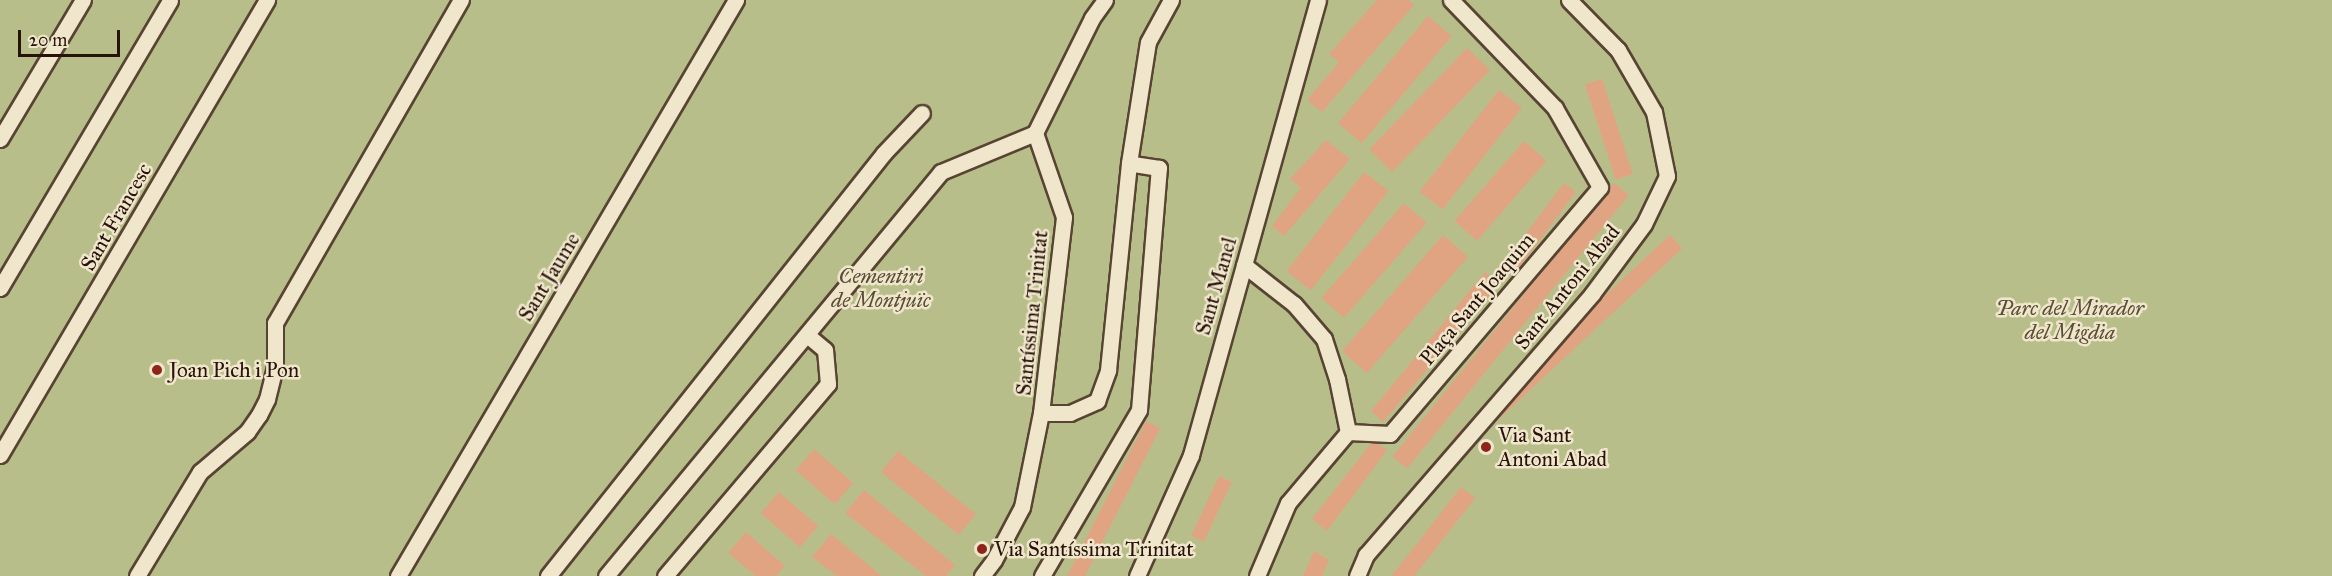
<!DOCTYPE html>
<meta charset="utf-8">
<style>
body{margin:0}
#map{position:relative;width:2332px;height:576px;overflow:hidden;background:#e7d8b0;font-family:"IM FELL Great Primer",serif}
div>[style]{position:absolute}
.green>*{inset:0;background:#b8be89;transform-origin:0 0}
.building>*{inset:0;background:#e1a483;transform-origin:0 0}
.roads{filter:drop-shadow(2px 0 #584433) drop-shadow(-2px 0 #584433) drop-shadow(0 2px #584433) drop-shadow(0 -2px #584433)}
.service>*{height:15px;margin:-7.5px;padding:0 7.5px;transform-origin:7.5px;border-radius:7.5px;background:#efe6cc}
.dots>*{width:16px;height:16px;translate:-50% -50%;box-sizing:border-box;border:3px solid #efe6cc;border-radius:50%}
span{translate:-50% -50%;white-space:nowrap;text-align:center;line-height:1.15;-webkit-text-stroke:5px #efe6cc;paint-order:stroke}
.street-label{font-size:21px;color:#281209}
.park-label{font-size:21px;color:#5a4e36;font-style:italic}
.poi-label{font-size:21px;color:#281209}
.left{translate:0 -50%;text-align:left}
.scale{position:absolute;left:18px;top:30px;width:102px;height:27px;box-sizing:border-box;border:3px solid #281209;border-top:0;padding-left:8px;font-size:18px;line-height:21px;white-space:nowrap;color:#281209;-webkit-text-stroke:4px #efe6cc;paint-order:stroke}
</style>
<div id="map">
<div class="green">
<div style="left:0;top:0;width:2332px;height:576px"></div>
</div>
<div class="building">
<div style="clip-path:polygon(1377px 0,1409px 0,1414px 5px,1322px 112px,1307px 100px,1339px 62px,1329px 54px)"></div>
<div style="left:1428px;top:16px;width:31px;height:140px;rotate:40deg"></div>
<div style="left:1467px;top:48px;width:32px;height:141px;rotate:44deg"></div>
<div style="left:1602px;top:79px;width:100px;height:18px;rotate:72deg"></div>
<div style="left:1499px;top:90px;width:29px;height:129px;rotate:38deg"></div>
<div style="clip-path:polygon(1326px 140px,1350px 159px,1284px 236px,1272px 226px,1301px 188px,1290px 179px)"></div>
<div style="left:1524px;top:141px;width:30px;height:106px;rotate:41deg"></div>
<div style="left:1364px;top:172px;width:31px;height:126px;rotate:38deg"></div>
<div style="left:1564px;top:183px;width:15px;height:98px;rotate:37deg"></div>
<div style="left:1614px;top:183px;width:19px;height:352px;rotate:39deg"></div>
<div style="left:1404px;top:203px;width:30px;height:126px;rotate:41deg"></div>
<div style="left:1443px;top:235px;width:33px;height:154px;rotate:41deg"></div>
<div style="left:1670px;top:235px;width:18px;height:296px;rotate:47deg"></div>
<div style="clip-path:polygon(1485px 272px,1499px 285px,1383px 422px,1371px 411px)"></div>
<div style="left:1146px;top:421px;width:16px;height:176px;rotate:27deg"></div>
<div style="clip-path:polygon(1373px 441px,1387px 450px,1327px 531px,1312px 519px)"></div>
<div style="left:814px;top:449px;width:52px;height:28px;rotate:41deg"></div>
<div style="left:898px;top:451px;width:100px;height:27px;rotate:39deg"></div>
<div style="left:1219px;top:476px;width:14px;height:66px;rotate:25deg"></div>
<div style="left:1461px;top:487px;width:18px;height:114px;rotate:38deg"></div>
<div style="clip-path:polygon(864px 490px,955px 565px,946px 576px,926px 576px,845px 513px)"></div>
<div style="left:779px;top:492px;width:52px;height:28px;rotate:41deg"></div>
<div style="clip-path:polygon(746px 532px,785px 566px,776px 576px,756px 576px,728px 553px)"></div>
<div style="clip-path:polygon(831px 534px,882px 576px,837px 576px,812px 557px)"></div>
<div style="clip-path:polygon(1314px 551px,1329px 560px,1322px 576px,1303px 576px)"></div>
</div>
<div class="roads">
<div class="service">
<div style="left:1035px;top:133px;width:128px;rotate:-63.6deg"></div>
<div style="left:1092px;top:18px;width:22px;rotate:-54deg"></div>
<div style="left:0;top:139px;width:162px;rotate:-59.2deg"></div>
<div style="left:1244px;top:265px;width:63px;rotate:38deg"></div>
<div style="left:1294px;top:304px;width:46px;rotate:49.4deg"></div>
<div style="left:1324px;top:339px;width:42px;rotate:72deg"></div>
<div style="left:1337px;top:379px;width:54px;rotate:78.3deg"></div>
<div style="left:1348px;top:432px;width:42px;rotate:2.7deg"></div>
<div style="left:1390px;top:434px;width:324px;rotate:-49.6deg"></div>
<div style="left:1600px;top:187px;width:91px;rotate:-119.7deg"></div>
<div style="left:1555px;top:108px;width:150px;rotate:-133.9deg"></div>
<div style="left:0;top:288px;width:334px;rotate:-59.4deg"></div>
<div style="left:1041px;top:413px;width:29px"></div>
<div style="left:1070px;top:413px;width:30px;rotate:-24deg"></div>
<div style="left:1097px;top:401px;width:33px;rotate:-70deg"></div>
<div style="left:1108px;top:370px;width:208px;rotate:-84.2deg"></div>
<div style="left:1129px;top:163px;width:122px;rotate:-81.1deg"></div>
<div style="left:1148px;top:42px;width:48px;rotate:-61.3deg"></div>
<div style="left:0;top:455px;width:528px;rotate:-59.6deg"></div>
<div style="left:137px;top:576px;width:122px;rotate:-58.8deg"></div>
<div style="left:200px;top:472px;width:62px;rotate:-40.4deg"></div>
<div style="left:247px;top:432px;width:21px;rotate:-55deg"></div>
<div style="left:259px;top:415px;width:18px;rotate:-63deg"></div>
<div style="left:267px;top:399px;width:33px;rotate:-76deg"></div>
<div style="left:275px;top:367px;width:44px;rotate:-90deg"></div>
<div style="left:275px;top:323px;width:373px;rotate:-60.1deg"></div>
<div style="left:398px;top:576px;width:668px;rotate:-59.6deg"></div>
<div style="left:548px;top:576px;width:540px;rotate:-51.54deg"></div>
<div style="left:884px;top:153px;width:55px;rotate:-46.5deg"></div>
<div style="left:606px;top:576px;width:525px;rotate:-50.33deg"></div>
<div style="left:941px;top:172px;width:102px;rotate:-22.5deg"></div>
<div style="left:665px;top:576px;width:252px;rotate:-49.7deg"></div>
<div style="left:828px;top:384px;width:34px;rotate:-95deg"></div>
<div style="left:825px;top:350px;width:23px;rotate:-140deg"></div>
<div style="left:982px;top:576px;width:20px;rotate:-53deg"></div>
<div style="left:994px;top:560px;width:60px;rotate:-62.2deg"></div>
<div style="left:1022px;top:507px;width:96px;rotate:-78.6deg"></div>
<div style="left:1041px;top:413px;width:197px;rotate:-83.3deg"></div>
<div style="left:1064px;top:217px;width:89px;rotate:-109deg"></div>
<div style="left:1042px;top:576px;width:192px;rotate:-59.7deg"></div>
<div style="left:1139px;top:410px;width:243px;rotate:-85.3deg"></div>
<div style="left:1159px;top:168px;width:30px;rotate:-171deg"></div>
<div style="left:1137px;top:576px;width:133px;rotate:-65.9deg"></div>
<div style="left:1191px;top:455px;width:472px;rotate:-74.4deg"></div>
<div style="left:1257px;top:576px;width:79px;rotate:-67deg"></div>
<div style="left:1288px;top:503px;width:93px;rotate:-49.8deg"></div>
<div style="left:1357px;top:576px;width:23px;rotate:-67deg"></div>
<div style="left:1366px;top:555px;width:345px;rotate:-49.1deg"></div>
<div style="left:1592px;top:294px;width:87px;rotate:-53.4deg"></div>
<div style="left:1644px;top:224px;width:53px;rotate:-64.4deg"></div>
<div style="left:1667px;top:176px;width:65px;rotate:-101.5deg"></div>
<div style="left:1654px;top:112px;width:72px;rotate:-120.1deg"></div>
<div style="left:1618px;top:50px;width:70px;rotate:-134.4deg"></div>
</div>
</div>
<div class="dots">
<div style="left:157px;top:370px;background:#8f2418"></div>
<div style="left:1486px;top:447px;background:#8f2418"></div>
<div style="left:982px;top:549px;background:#8f2418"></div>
</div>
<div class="street-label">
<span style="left:116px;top:217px;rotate:-60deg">Sant Francesc</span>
<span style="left:549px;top:277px;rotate:-59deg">Sant Jaume</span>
<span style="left:1216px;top:286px;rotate:-74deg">Sant Manel</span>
<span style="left:1567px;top:287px;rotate:-51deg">Sant Antoni Abad</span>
<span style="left:1477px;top:299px;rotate:-50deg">Plaça Sant Joaquim</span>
<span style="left:1032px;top:313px;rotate:-84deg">Santíssima Trinitat</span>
</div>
<div class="park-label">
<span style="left:881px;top:288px">Cementiri<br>de Montjuïc</span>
<span style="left:2070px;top:320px">Parc del Mirador<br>del Migdia</span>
</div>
<div class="poi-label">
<span class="left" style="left:169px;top:370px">Joan Pich i Pon</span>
<span class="left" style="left:1498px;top:447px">Via Sant<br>Antoni Abad</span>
<span class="left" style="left:994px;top:549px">Via Santíssima Trinitat</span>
</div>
<div class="scale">20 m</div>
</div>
